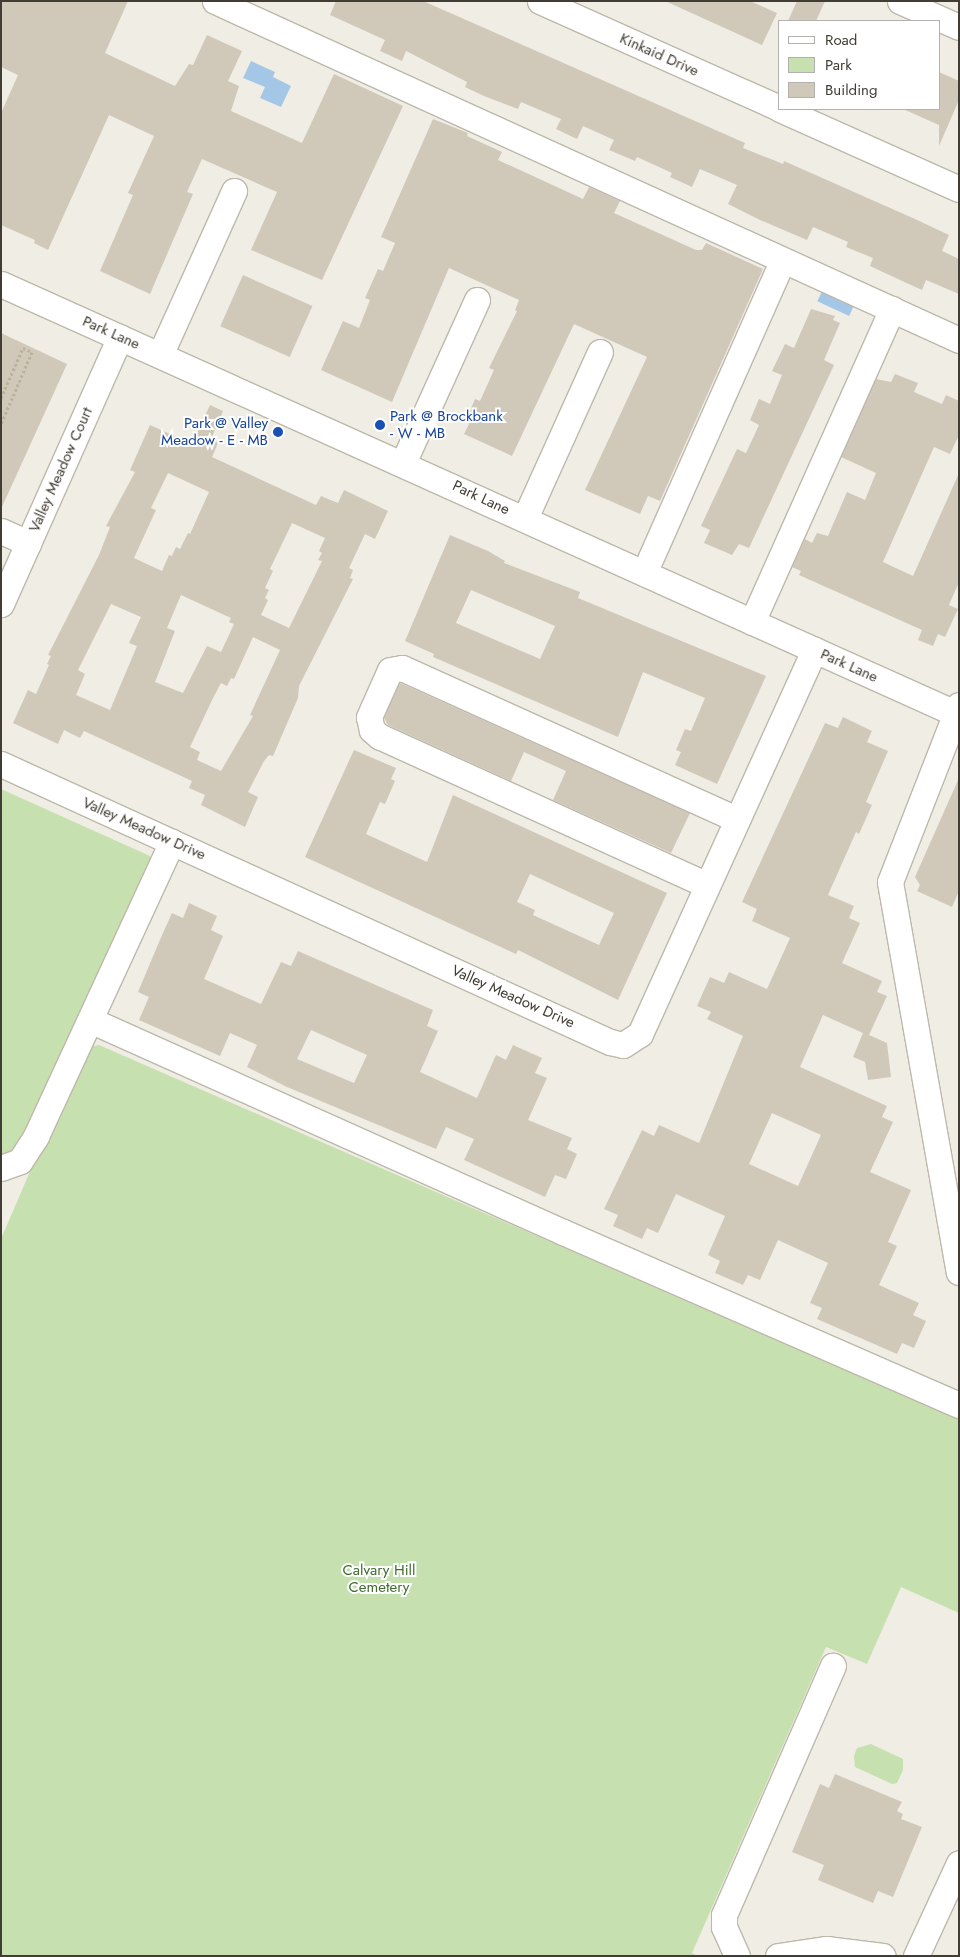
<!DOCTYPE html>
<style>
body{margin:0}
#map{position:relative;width:960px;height:1957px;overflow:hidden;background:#f0ede4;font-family:Jost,sans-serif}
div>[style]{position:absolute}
.green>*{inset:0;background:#c7e0b0}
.water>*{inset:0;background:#a5c7e7;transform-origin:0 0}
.building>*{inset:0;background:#d0c9ba;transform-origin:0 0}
.path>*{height:3px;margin-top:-1.5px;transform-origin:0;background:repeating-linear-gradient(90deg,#bab19a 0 2.5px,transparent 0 5px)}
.roads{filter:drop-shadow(1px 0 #bdb8aa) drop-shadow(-1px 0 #bdb8aa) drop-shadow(0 1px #bdb8aa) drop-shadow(0 -1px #bdb8aa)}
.minor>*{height:25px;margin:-12.5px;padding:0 12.5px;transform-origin:12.5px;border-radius:12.5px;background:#fff}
.dots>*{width:14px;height:14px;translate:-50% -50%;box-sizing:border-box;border:2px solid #fff;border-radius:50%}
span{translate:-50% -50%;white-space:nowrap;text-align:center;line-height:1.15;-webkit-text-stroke:4px #fff;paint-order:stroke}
.street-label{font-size:15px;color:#413d34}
.transit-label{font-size:15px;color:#164399}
.left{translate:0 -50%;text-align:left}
.right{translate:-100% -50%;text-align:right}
.park-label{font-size:15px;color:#416b2f}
.frame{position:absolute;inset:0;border:2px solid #413d34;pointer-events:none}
.legend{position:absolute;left:778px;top:20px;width:162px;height:90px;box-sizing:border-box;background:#fff;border:1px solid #b3b1ae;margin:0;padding:6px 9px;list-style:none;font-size:15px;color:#413d34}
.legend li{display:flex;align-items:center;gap:10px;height:25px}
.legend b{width:25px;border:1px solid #b3b1ae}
</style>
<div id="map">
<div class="green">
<div style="clip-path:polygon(1px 789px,150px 856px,151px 862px,29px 1140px,1px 1160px)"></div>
<div style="clip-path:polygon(99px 1045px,959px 1420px,959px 1613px,901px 1587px,867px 1664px,826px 1647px,692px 1953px,698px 1956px,1px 1956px,1px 1239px,83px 1048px)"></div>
<div style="clip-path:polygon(871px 1744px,903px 1759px,903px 1770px,897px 1783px,892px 1784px,855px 1767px,854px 1756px,857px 1748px)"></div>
</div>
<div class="water">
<div style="clip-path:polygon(251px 61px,275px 72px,273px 77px,291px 86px,281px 107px,260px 98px,265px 87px,243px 78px)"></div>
<div style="left:825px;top:285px;width:35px;height:18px;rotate:25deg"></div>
</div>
<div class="building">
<div style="clip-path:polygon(1px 1px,128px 1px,105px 53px,175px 86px,189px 64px,193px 65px,207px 35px,242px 51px,228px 81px,239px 86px,231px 111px,302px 143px,334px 74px,403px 106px,322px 280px,251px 250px,277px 192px,202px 159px,187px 192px,193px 194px,150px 294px,100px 271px,133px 195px,128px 193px,154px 136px,109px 115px,48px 250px,34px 243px,35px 240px,1px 225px,1px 113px,18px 75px,1px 67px)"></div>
<div style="clip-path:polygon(336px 1px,423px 1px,745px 143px,743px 148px,783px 164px,784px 161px,915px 219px,949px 235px,942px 251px,959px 259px,959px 294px,926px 280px,922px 290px,900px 280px,870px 266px,873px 258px,846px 247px,848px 242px,813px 227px,807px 240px,760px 220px,728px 204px,737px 185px,700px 169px,692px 187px,670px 177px,672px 173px,637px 157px,635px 161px,609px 150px,614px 140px,583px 126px,577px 139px,556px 129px,561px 119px,521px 102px,518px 109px,484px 96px,465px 87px,467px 82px,406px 51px,402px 61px,380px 51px,385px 40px,330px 15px)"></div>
<div style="clip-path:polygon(665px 1px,750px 1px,777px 13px,762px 45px)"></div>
<div style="clip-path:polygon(797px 1px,825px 1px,816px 21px,788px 21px)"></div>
<div style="clip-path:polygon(939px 72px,959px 81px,959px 100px,939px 146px,939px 125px,903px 109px,939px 109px)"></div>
<div style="clip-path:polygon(433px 119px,468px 133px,467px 136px,502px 152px,498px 160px,583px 199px,589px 187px,620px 201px,614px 213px,696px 250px,702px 250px,706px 243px,763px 269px,660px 501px,648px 496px,640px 514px,585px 490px,647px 357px,574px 324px,512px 456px,464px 434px,471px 420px,467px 418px,475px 399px,480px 401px,494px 370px,489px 368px,517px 311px,515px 310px,519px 300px,449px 268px,392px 402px,321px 370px,343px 321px,359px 328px,370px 300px,365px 298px,378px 269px,383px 271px,395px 243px,381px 237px)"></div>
<div style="left:243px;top:275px;width:76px;height:56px;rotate:24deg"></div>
<div style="clip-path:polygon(811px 309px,835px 316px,833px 320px,840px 323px,824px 360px,834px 365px,749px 548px,739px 544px,732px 555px,704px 543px,710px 530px,701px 526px,737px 449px,746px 453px,759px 425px,750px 420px,759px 399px,770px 404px,782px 375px,772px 371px,785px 344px,794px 348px)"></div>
<div style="clip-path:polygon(1px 333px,67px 364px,1px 509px)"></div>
<div style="clip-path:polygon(895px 374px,918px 383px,914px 392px,942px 404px,946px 395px,959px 401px,959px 435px,950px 454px,934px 447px,883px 562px,913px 576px,959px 473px,959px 582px,949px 605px,958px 609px,945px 637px,938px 634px,933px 646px,918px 640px,922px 630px,799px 575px,801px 571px,792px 567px,805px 539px,812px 543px,817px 533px,828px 536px,847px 492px,865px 500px,876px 473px,841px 457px,876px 379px,891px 382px)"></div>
<div style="clip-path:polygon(evenodd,210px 405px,223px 411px,211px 439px,218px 443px,212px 457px,316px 505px,321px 496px,338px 503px,344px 490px,388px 511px,375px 539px,365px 534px,349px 568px,353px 570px,350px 578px,353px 579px,299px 686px,298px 698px,273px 756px,269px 755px,264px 761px,248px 792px,258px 797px,245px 827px,201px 805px,205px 795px,189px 788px,192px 781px,84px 731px,80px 738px,64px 730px,58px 744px,13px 723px,28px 690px,36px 694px,49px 665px,47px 664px,51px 656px,48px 655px,99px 555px,110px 527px,106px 526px,135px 472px,130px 470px,150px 425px,192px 444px,210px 405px,168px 473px,209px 492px,190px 534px,188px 533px,180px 549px,176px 547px,172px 556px,169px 555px,162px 571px,134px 558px,156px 510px,151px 508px,168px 473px,210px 405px,292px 523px,325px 538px,319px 551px,322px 553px,318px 560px,322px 561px,289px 628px,261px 615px,268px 600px,265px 598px,269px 590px,265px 588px,273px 571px,270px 569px,292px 523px,210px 405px,181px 595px,231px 618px,229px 622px,234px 624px,221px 652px,207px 646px,183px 693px,155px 682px,175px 631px,167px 628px,181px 595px,210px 405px,111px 604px,141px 617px,129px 643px,137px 646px,110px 710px,76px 695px,85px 674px,78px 670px,111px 604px,210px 405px,253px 637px,280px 650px,250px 715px,253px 716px,221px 771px,197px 760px,200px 752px,190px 747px,213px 698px,221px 683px,227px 686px,231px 678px,234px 679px,253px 637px)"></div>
<div style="clip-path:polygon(evenodd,450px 535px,488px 551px,505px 561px,504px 563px,580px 592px,578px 598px,766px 676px,717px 784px,675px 765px,681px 752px,676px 750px,685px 729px,691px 731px,705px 698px,643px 672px,618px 737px,433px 657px,434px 654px,405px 641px,450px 535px,471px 590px,555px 626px,540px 659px,456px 623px,471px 590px)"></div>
<div style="clip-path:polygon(400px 683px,690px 813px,671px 853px,553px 800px,566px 771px,524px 752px,511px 781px,388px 725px,384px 718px)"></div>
<div style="clip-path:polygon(evenodd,843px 717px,872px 731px,867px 742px,888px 751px,866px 802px,872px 805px,859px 834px,856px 832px,828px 895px,854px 906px,849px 918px,860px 923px,842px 963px,882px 981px,877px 992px,887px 996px,869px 1035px,887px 1043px,891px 1077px,868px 1080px,865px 1062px,853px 1057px,863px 1033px,823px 1015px,800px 1067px,887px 1106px,882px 1117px,893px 1122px,870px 1172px,911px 1190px,888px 1242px,897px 1246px,879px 1285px,919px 1303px,913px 1315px,926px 1321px,914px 1348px,902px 1343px,897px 1354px,817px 1319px,822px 1308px,810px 1303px,828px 1263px,778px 1240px,760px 1280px,748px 1275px,743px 1285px,715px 1273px,720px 1261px,708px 1255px,725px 1216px,676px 1194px,658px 1233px,647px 1228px,642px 1239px,613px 1226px,618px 1215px,604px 1209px,642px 1130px,654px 1136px,659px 1125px,699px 1143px,743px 1036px,707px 1019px,711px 1012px,697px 1006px,710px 977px,724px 983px,729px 972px,767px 989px,790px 938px,752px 921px,757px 909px,742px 902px,825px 723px,838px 728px,843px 717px,772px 1113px,821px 1135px,798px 1186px,749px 1164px,772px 1113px)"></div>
<div style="clip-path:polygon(evenodd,354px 750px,396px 768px,391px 779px,395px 781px,385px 804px,380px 802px,366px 834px,427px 862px,453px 795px,667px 893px,618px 1000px,518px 950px,516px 954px,305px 857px,354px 750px,530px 874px,614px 913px,599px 945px,533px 915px,535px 910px,517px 902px,530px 874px)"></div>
<div style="clip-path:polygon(959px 778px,959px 891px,952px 907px,917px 891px,920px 885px,915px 877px)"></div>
<div style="clip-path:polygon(evenodd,189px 903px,217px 916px,211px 930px,223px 936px,204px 979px,261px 1004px,281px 962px,291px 966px,298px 951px,433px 1010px,427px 1026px,438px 1031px,420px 1072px,477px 1098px,496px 1055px,506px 1060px,513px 1045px,542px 1058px,535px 1073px,547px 1078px,528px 1120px,572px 1138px,567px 1149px,577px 1154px,566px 1179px,555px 1175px,545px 1197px,464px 1160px,474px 1139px,446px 1127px,436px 1149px,287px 1087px,247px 1067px,257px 1045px,230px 1033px,220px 1056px,139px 1020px,149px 997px,138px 992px,159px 942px,172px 913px,183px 918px,189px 903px,311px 1030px,367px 1055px,354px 1083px,297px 1059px,311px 1030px)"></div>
<div style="clip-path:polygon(835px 1774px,902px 1802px,897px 1811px,903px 1814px,901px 1819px,922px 1827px,893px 1897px,878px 1891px,873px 1903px,818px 1880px,824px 1865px,792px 1852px,820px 1784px,829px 1788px)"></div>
</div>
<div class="path">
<div style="left:1px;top:398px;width:55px;rotate:-66.3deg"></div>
<div style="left:23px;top:348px;width:10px;rotate:24deg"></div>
<div style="left:32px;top:352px;width:78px;rotate:113.3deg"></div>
</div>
<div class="roads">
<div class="minor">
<div style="left:215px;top:1px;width:818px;rotate:24.5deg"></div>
<div style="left:540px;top:1px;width:262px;rotate:24.1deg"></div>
<div style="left:900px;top:1px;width:64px;rotate:23.8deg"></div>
<div style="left:780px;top:109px;width:196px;rotate:24.1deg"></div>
<div style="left:1px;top:284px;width:1050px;rotate:24.22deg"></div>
<div style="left:160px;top:355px;width:180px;rotate:-65.7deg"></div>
<div style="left:403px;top:463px;width:179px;rotate:-65.6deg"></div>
<div style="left:525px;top:518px;width:182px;rotate:-65.7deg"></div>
<div style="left:1px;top:531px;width:30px;rotate:24deg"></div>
<div style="left:644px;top:573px;width:342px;rotate:-66.1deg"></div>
<div style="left:1px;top:604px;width:292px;rotate:-66deg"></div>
<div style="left:752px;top:622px;width:343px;rotate:-65.9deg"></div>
<div style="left:959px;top:705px;width:190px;rotate:111.3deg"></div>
<div style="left:890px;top:882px;width:396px;rotate:80deg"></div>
<div style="left:1px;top:764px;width:669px;rotate:24.54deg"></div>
<div style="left:610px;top:1042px;width:13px;rotate:13deg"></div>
<div style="left:623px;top:1045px;width:20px;rotate:-33deg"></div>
<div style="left:640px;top:1034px;width:422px;rotate:-65.6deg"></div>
<div style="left:707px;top:885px;width:359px;rotate:-155.6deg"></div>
<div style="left:380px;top:737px;width:11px;rotate:-139deg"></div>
<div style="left:372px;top:730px;width:13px;rotate:-103deg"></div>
<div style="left:369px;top:717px;width:51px;rotate:-65.9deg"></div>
<div style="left:390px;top:670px;width:12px;rotate:-9deg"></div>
<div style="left:402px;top:668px;width:367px;rotate:24.3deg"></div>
<div style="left:90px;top:1020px;width:518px;rotate:24.14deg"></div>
<div style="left:563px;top:1232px;width:432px;rotate:23.6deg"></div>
<div style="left:1px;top:1168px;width:20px;rotate:-20deg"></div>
<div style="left:20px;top:1161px;width:30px;rotate:-57deg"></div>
<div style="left:36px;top:1136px;width:324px;rotate:-65.2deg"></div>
<div style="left:737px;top:1956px;width:32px;rotate:-114deg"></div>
<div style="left:724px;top:1927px;width:12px;rotate:-90deg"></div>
<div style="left:724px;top:1915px;width:272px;rotate:-66.4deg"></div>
<div style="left:778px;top:1956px;width:49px;rotate:-8.3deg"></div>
<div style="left:826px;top:1949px;width:57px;rotate:7deg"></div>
<div style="left:916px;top:1956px;width:102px;rotate:-65.2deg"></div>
</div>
</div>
<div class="dots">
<div style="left:380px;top:425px;background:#1a4fb4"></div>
<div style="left:278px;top:432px;background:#1a4fb4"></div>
</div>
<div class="street-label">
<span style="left:659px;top:55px;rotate:24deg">Kinkaid Drive</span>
<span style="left:111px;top:333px;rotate:24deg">Park Lane</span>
<span style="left:61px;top:470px;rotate:-66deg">Valley Meadow Court</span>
<span style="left:481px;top:498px;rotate:25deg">Park Lane</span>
<span style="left:849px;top:666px;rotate:24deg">Park Lane</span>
<span style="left:144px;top:829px;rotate:24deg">Valley Meadow Drive</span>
<span style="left:513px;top:997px;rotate:24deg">Valley Meadow Drive</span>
</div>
<div class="transit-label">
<span class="left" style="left:390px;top:425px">Park @ Brockbank<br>- W - MB</span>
<span class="right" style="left:268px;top:432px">Park @ Valley<br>Meadow - E - MB</span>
</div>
<div class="park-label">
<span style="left:379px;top:1579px">Calvary Hill<br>Cemetery</span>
</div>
<div class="frame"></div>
<ul class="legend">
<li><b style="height:6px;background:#fff"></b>Road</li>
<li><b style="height:14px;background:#c7e0b0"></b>Park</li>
<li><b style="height:14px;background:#d0c9ba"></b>Building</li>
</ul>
</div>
